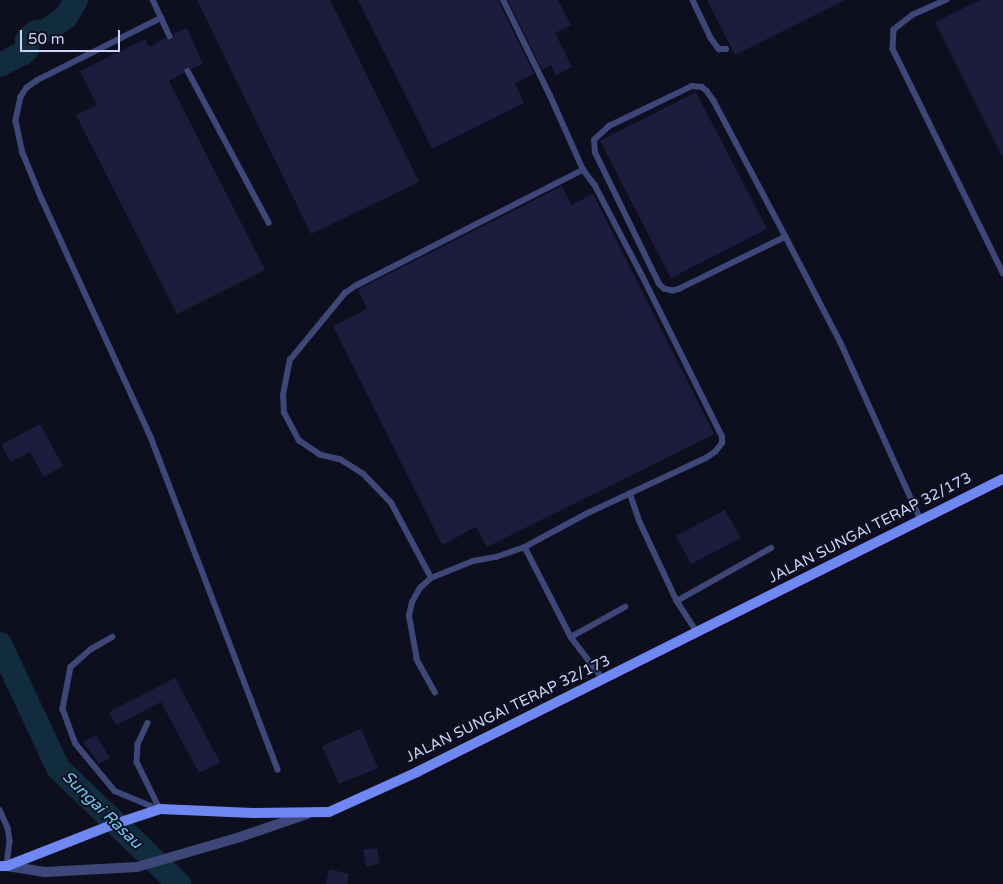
<!DOCTYPE html>
<html>
<head>
<meta charset="utf-8">
<style>
  body { margin:0 }
  #map { position:relative; width:1003px; height:884px; overflow:hidden; background:#0e0f1e; font-family:"Varela Round",sans-serif }
  div>[style] { position:absolute }
  .river>* { height:24px; margin:-12px; padding:0 12px; transform-origin:12px; border-radius:12px; background:#112c3e }
  .building>* { inset:0; background:#1c1c3d }
  .lane>* { height:5.5px; margin:-2.75px; padding:0 2.75px; transform-origin:2.75px; border-radius:2.75px; background:#3d4778 }
  .street>* { height:10px; margin:-5px; padding:0 5px; transform-origin:5px; border-radius:5px; background:#3d4778 }
  .secondary>* { height:10px; margin:-5px; padding:0 5px; transform-origin:5px; border-radius:5px; background:#6f87f2 }
  span { translate:-50% -50%; white-space:nowrap; text-align:center; line-height:1.15; -webkit-text-stroke:4px #0e0f1e; paint-order:stroke }
  .street-label { font-size:15px; color:#cfd3fb }
  .water-label { font-size:16px; color:#67cef1; font-style:italic }
  .scale { position:absolute; left:20px; top:30px; width:100px; height:22px; box-sizing:border-box; border:2px solid #cfd3fb; border-top:0; padding-left:6px; font-size:15px; line-height:18px; white-space:nowrap; color:#cfd3fb; -webkit-text-stroke:4px #0e0f1e; paint-order:stroke }
</style>
</head>
<body>
<div id="map">
  <div class="river">
    <div style="left:0;top:65px;width:26px;rotate:-28deg"></div>
    <div style="left:23px;top:53px;width:6px;rotate:-45deg"></div>
    <div style="left:27px;top:49px;width:9px;rotate:-90deg"></div>
    <div style="left:27px;top:40px;width:12px;rotate:-42deg"></div>
    <div style="left:36px;top:32px;width:12px;rotate:-9deg"></div>
    <div style="left:48px;top:30px;width:22px;rotate:-36deg"></div>
    <div style="left:66px;top:17px;width:20px;rotate:-60deg"></div>
    <div style="left:0;top:644px;width:137px;rotate:64.9deg"></div>
    <div style="left:58px;top:768px;width:168px;rotate:43.8deg"></div>
  </div>
  <div class="building">
    <div style="clip-path:polygon(197px 0,330px 0,419px 182px,311px 234px)"></div>
    <div style="clip-path:polygon(358px 0,498px 0,534px 74px,515px 83px,524px 103px,432px 149px)"></div>
    <div style="clip-path:polygon(508px 0,558px 0,571px 25px,555px 33px,572px 67px,556px 75px,551px 65px,542px 70px)"></div>
    <div style="clip-path:polygon(707px 0,845px 0,735px 55px)"></div>
    <div style="clip-path:polygon(980px 0,1003px 0,1003px 158px,935px 22px)"></div>
    <div style="clip-path:polygon(187px 28px,203px 64px,192px 69px,186px 67px,184px 73px,169px 81px,265px 270px,177px 314px,76px 115px,97px 105px,80px 71px,145px 39px,149px 47px,166px 38px,172px 40px,174px 34px)"></div>
    <div style="clip-path:polygon(696px 92px,767px 229px,671px 278px,600px 141px)"></div>
    <div style="clip-path:polygon(562px 186px,571px 205px,593px 194px,714px 434px,487px 547px,476px 527px,442px 545px,333px 326px,367px 309px,358px 290px,359px 289px)"></div>
    <div style="clip-path:polygon(40px 424px,63px 466px,44px 477px,30px 452px,11px 462px,1px 445px)"></div>
    <div style="clip-path:polygon(725px 510px,741px 538px,691px 564px,676px 536px)"></div>
    <div style="clip-path:polygon(175px 678px,220px 762px,199px 773px,161px 702px,116px 725px,109px 712px)"></div>
    <div style="clip-path:polygon(361px 729px,378px 768px,339px 784px,322px 746px)"></div>
    <div style="clip-path:polygon(96px 735px,110px 758px,99px 764px,83px 742px)"></div>
    <div style="clip-path:polygon(377px 848px,380px 864px,366px 867px,363px 850px)"></div>
    <div style="clip-path:polygon(329px 869px,349px 874px,347px 884px,326px 884px)"></div>
  </div>
  <div class="lane">
    <div style="left:153px;top:0;width:40px;rotate:65deg"></div>
    <div style="left:693px;top:0;width:42px;rotate:64.7deg"></div>
    <div style="left:711px;top:38px;width:14px;rotate:54deg"></div>
    <div style="left:719px;top:49px;width:7px"></div>
    <div style="left:947px;top:0;width:37px;rotate:156deg"></div>
    <div style="left:913px;top:15px;width:24px;rotate:142deg"></div>
    <div style="left:894px;top:30px;width:19px;rotate:93deg"></div>
    <div style="left:893px;top:49px;width:250px;rotate:63.8deg"></div>
    <div style="left:162px;top:18px;width:140px;rotate:153.3deg"></div>
    <div style="left:37px;top:81px;width:12px;rotate:145deg"></div>
    <div style="left:27px;top:88px;width:11px;rotate:124deg"></div>
    <div style="left:21px;top:97px;width:25px;rotate:102deg"></div>
    <div style="left:16px;top:121px;width:33px;rotate:78deg"></div>
    <div style="left:23px;top:153px;width:50px;rotate:67.6deg"></div>
    <div style="left:42px;top:199px;width:262px;rotate:65.4deg"></div>
    <div style="left:151px;top:437px;width:356px;rotate:69.1deg"></div>
    <div style="left:188px;top:71px;width:172px;rotate:61.9deg"></div>
    <div style="left:786px;top:237px;width:118px;rotate:153.9deg"></div>
    <div style="left:680px;top:289px;width:7px;rotate:164deg"></div>
    <div style="left:673px;top:291px;width:9px;rotate:-167deg"></div>
    <div style="left:664px;top:289px;width:7px;rotate:-135deg"></div>
    <div style="left:659px;top:284px;width:146px;rotate:-116deg"></div>
    <div style="left:595px;top:153px;width:13px;rotate:-94deg"></div>
    <div style="left:594px;top:140px;width:21px;rotate:-43deg"></div>
    <div style="left:609px;top:126px;width:92px;rotate:-25.7deg"></div>
    <div style="left:692px;top:86px;width:10px;rotate:6deg"></div>
    <div style="left:702px;top:87px;width:6px;rotate:39deg"></div>
    <div style="left:707px;top:91px;width:12px;rotate:55deg"></div>
    <div style="left:714px;top:101px;width:154px;rotate:62.1deg"></div>
    <div style="left:786px;top:237px;width:119px;rotate:62.6deg"></div>
    <div style="left:841px;top:343px;width:194px;rotate:65.7deg"></div>
    <div style="left:630px;top:493px;width:31px;rotate:71deg"></div>
    <div style="left:640px;top:522px;width:87px;rotate:64.9deg"></div>
    <div style="left:677px;top:601px;width:108px;rotate:-29.4deg"></div>
    <div style="left:525px;top:547px;width:101px;rotate:62.9deg"></div>
    <div style="left:571px;top:637px;width:53px;rotate:52.7deg"></div>
    <div style="left:431px;top:578px;width:85px;rotate:-118.1deg"></div>
    <div style="left:391px;top:503px;width:40px;rotate:-134deg"></div>
    <div style="left:363px;top:474px;width:26px;rotate:-148deg"></div>
    <div style="left:341px;top:460px;width:22px;rotate:-167deg"></div>
    <div style="left:320px;top:455px;width:25px;rotate:-146deg"></div>
    <div style="left:299px;top:441px;width:32px;rotate:-118deg"></div>
    <div style="left:284px;top:413px;width:18px;rotate:-93deg"></div>
    <div style="left:283px;top:395px;width:36px;rotate:-79deg"></div>
    <div style="left:290px;top:360px;width:87px;rotate:-50.6deg"></div>
    <div style="left:345px;top:293px;width:14px;rotate:-34deg"></div>
    <div style="left:357px;top:285px;width:254px;rotate:-27deg"></div>
    <div style="left:583px;top:170px;width:81px;rotate:-114deg"></div>
    <div style="left:550px;top:96px;width:107px;rotate:-116.1deg"></div>
    <div style="left:677px;top:601px;width:37px;rotate:57deg"></div>
    <div style="left:113px;top:637px;width:24px;rotate:150deg"></div>
    <div style="left:92px;top:649px;width:28px;rotate:139deg"></div>
    <div style="left:71px;top:667px;width:43px;rotate:100.8deg"></div>
    <div style="left:63px;top:709px;width:37px;rotate:70deg"></div>
    <div style="left:76px;top:744px;width:61px;rotate:50.3deg"></div>
    <div style="left:115px;top:791px;width:47px;rotate:22.7deg"></div>
    <div style="left:571px;top:637px;width:62px;rotate:-29.1deg"></div>
    <div style="left:435px;top:693px;width:38px;rotate:-119deg"></div>
    <div style="left:417px;top:660px;width:45px;rotate:-100.3deg"></div>
    <div style="left:409px;top:616px;width:14px;rotate:-78deg"></div>
    <div style="left:412px;top:602px;width:16px;rotate:-60deg"></div>
    <div style="left:420px;top:588px;width:15px;rotate:-42deg"></div>
    <div style="left:431px;top:578px;width:45px;rotate:-22deg"></div>
    <div style="left:473px;top:561px;width:23px;rotate:-10deg"></div>
    <div style="left:496px;top:557px;width:31px;rotate:-19deg"></div>
    <div style="left:525px;top:547px;width:72px;rotate:-28.4deg"></div>
    <div style="left:588px;top:513px;width:130px;rotate:-25deg"></div>
    <div style="left:706px;top:458px;width:11px;rotate:-34deg"></div>
    <div style="left:715px;top:452px;width:11px;rotate:-52deg"></div>
    <div style="left:722px;top:443px;width:6px;rotate:-90deg"></div>
    <div style="left:722px;top:437px;width:180px;rotate:-116.4deg"></div>
    <div style="left:642px;top:276px;width:102px;rotate:-117.6deg"></div>
    <div style="left:595px;top:186px;width:20px;rotate:-127deg"></div>
    <div style="left:148px;top:723px;width:23px;rotate:115deg"></div>
    <div style="left:138px;top:744px;width:18px;rotate:93deg"></div>
    <div style="left:137px;top:762px;width:52px;rotate:63.9deg"></div>
    <div style="left:0;top:810px;width:20px;rotate:66deg"></div>
    <div style="left:8px;top:828px;width:13px;rotate:81deg"></div>
    <div style="left:10px;top:841px;width:25px;rotate:97deg"></div>
  </div>
  <div class="street">
    <div style="left:7px;top:866px;width:38px;rotate:9deg"></div>
    <div style="left:45px;top:872px;width:92px;rotate:-3.1deg"></div>
    <div style="left:137px;top:867px;width:104px;rotate:-16.2deg"></div>
    <div style="left:237px;top:838px;width:74px;rotate:-18.9deg"></div>
  </div>
  <div class="secondary">
    <div style="left:0;top:866px;width:7px"></div>
    <div style="left:7px;top:866px;width:110px;rotate:-21.4deg"></div>
    <div style="left:109px;top:826px;width:54px;rotate:-18.4deg"></div>
    <div style="left:160px;top:809px;width:93px;rotate:2.5deg"></div>
    <div style="left:253px;top:813px;width:76px;rotate:-0.8deg"></div>
    <div style="left:329px;top:812px;width:97px;rotate:-24.4deg"></div>
    <div style="left:417px;top:772px;width:655px;rotate:-26.57deg"></div>
  </div>
  <div class="street-label">
    <span style="left:870px;top:528px;rotate:-27deg">JALAN SUNGAI TERAP 32/173</span>
    <span style="left:508px;top:709px;rotate:-26deg">JALAN SUNGAI TERAP 32/173</span>
  </div>
  <div class="water-label">
    <span style="left:102px;top:810px;rotate:44deg">Sungai Rasau</span>
  </div>
  <div class="scale">50 m</div>
</div>
</body>
</html>
